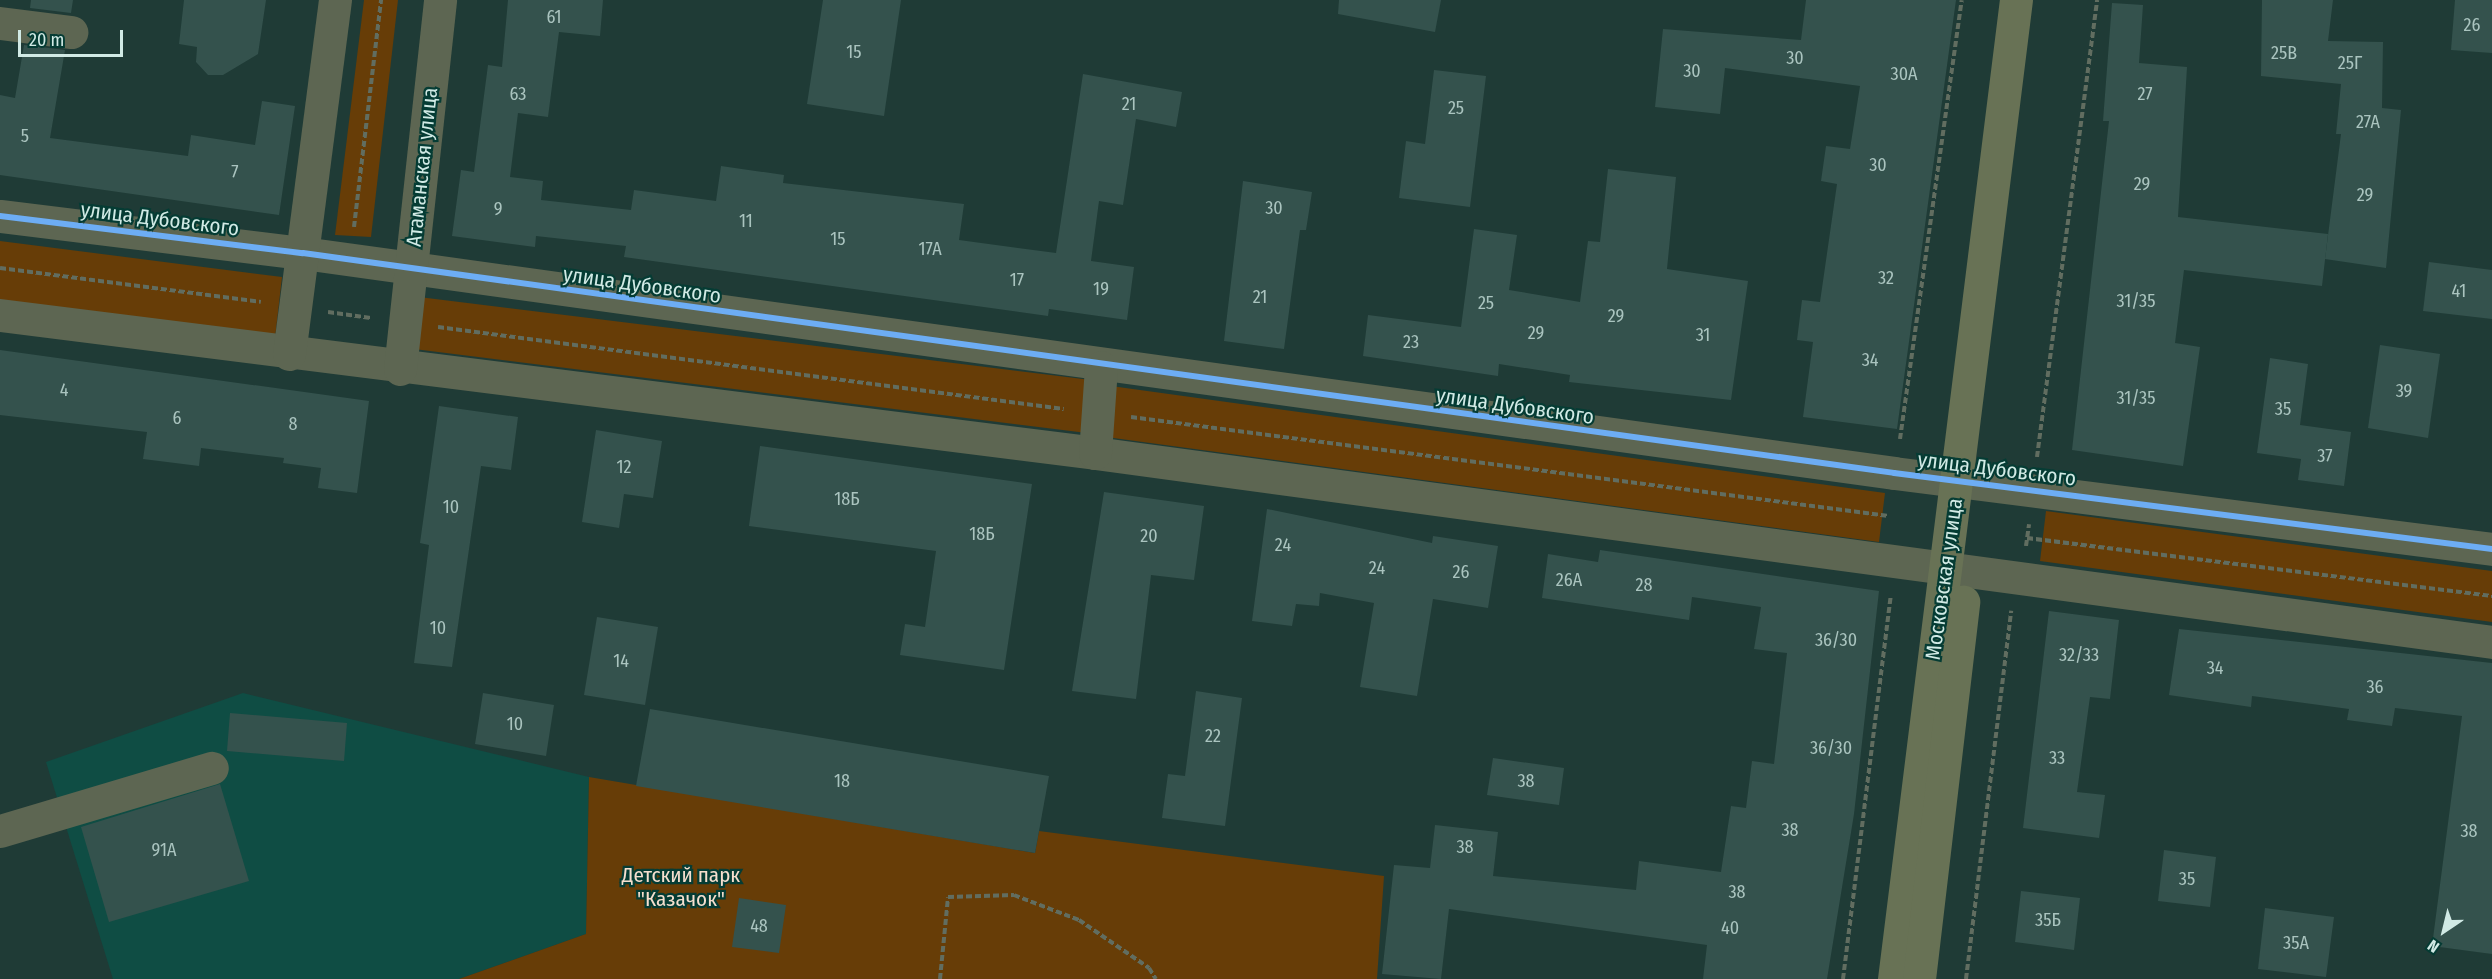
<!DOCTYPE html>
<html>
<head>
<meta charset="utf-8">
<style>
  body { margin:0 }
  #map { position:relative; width:2492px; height:979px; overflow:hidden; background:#1f3b36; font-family:"Fira Sans Condensed",sans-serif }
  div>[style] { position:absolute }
  .built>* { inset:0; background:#0f4d44 }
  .green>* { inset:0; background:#673d07 }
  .building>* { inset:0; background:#34524d }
  .path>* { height:4px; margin-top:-2px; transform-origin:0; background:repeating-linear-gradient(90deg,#616d60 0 6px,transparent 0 9px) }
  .minor>* { height:33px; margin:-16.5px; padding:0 16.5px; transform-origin:16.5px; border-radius:16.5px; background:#5d6652 }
  .major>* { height:33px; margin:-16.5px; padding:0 16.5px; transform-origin:16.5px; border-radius:16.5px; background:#687255 }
  .cycleway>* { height:6px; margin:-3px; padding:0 3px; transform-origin:3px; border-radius:3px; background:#6dadf4 }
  span { translate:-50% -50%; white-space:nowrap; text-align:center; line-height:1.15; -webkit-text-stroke:4.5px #053c34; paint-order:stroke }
  .number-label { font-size:18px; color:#aac4bf }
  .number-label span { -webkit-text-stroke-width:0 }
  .street-label { font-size:21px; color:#d1eae5 }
  .park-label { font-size:21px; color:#f6dfce }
  .north { position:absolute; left:2414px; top:901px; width:60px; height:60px; -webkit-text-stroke:4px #053c34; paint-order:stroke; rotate:215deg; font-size:16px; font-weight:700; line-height:24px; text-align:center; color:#d1eae5 }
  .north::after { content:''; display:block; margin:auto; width:21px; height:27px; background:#d1eae5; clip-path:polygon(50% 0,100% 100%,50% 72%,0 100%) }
  .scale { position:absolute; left:18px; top:30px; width:105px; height:27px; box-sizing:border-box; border:3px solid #d1eae5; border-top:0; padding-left:8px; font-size:18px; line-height:21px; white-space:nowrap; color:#d1eae5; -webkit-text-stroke:4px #053c34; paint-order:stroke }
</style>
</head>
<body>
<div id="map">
  <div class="built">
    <div style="clip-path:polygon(243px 693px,589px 777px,586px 934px,459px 979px,113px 979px,46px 762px)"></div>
  </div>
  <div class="green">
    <div style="clip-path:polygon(364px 0,398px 0,371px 237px,335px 235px)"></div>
    <div style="clip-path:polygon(0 241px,282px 277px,275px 338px,0 300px)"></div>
    <div style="clip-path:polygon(419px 297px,1091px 380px,1087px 433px,414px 349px)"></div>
    <div style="clip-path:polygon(1111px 386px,1885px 493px,1879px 542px,1106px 437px)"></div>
    <div style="clip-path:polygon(2046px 511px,2492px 571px,2492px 622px,2040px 561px)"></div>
    <div style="clip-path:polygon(589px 777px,1035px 853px,1039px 831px,1384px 876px,1377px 979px,459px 979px,586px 934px)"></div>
  </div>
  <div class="building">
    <div style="clip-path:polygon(31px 0,73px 0,71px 13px,30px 8px)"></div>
    <div style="clip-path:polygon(184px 0,266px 0,258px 54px,223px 75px,208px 75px,196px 62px,197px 47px,179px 44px)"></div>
    <div style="clip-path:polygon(508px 0,603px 0,600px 36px,559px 32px,548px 117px,518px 113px,510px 177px,543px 181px,541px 200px,631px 210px,634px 190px,716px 201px,721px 166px,784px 175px,783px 183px,964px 204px,959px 240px,1056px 253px,1083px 74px,1182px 92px,1176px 127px,1136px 119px,1123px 205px,1099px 201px,1091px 261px,1134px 267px,1127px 320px,1049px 309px,1048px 316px,624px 257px,626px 246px,536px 236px,535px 247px,452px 236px,461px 170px,474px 172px,488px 65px,502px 67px)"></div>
    <div style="clip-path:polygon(823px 0,901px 0,884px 116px,807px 104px)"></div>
    <div style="clip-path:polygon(1339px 0,1441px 0,1435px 32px,1338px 14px)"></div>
    <div style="clip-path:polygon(1806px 0,1956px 0,1897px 429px,1803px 417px,1813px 342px,1797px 340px,1802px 300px,1820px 302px,1837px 184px,1821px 181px,1826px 146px,1850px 149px,1860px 86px,1725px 68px,1720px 114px,1655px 107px,1663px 29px,1801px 40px)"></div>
    <div style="clip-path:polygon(2262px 0,2333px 0,2328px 41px,2383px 42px,2382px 108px,2401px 110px,2386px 268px,2325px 259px,2341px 134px,2336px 134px,2341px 84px,2261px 76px)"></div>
    <div style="clip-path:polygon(2455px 0,2492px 0,2492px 53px,2451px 50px)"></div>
    <div style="clip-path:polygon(2112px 3px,2143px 5px,2139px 63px,2187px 67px,2178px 217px,2328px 234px,2322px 286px,2184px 270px,2175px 343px,2200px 347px,2183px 466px,2072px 450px,2109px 121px,2103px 121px)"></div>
    <div style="clip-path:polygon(24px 45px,65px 50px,50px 138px,188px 156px,191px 135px,255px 145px,262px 101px,295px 106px,279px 215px,0 175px,0 95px,15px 98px)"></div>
    <div style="clip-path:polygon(1434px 70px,1486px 76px,1470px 207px,1399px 198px,1406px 141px,1425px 144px)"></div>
    <div style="clip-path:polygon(1608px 169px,1676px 177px,1667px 269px,1748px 281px,1731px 400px,1569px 382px,1570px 375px,1499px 364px,1498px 376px,1363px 356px,1368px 315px,1461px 327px,1474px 229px,1517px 235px,1509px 290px,1580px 302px,1588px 241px,1600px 242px)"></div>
    <div style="clip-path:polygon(1243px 181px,1312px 192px,1306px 230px,1300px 230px,1284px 349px,1224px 341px)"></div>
    <div style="clip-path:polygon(2429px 262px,2492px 270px,2492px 319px,2423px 311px)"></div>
    <div style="clip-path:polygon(2380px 345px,2440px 354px,2428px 438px,2368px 428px)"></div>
    <div style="clip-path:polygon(0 350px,369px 401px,357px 493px,318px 488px,321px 468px,283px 463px,284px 458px,201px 448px,199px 466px,143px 459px,147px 432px,0 415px)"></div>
    <div style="clip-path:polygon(2270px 358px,2308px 364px,2300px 425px,2351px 432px,2344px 486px,2298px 480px,2301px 459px,2257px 453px)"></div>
    <div style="clip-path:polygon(439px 406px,518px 417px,511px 470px,481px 466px,452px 667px,414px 663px,429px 545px,420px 543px)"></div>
    <div style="clip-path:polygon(596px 430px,662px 441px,653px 498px,624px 494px,619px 528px,582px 522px)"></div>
    <div style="clip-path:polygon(760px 446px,1032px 484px,1004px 670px,900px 655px,905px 624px,925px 627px,936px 551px,749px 526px)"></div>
    <div style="clip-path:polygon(1104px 492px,1204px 506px,1194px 580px,1151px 575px,1136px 699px,1072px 691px)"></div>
    <div style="clip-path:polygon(1267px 509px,1432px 543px,1433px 536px,1498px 546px,1488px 608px,1433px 599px,1417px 696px,1360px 687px,1374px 603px,1320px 593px,1319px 606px,1296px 604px,1292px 626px,1252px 621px)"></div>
    <div style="clip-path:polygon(1600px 550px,1879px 591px,1854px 814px,1827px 979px,1703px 979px,1707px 945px,1449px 909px,1441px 979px,1382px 974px,1394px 865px,1430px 868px,1435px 825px,1498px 832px,1493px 876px,1636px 890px,1639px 861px,1721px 872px,1731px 806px,1746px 808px,1752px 761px,1774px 764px,1787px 653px,1754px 649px,1761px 607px,1692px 597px,1689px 620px,1542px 598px,1548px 554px,1598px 562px)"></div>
    <div style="clip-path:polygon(2049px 611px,2119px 620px,2110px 699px,2090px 697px,2077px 792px,2105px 795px,2099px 838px,2023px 828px)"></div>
    <div style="clip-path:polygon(597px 617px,658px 627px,645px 705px,584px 695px)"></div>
    <div style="clip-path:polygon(2179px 629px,2492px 663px,2492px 954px,2432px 946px,2462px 716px,2395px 708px,2392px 726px,2347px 720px,2349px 709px,2252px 696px,2251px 707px,2169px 695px)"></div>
    <div style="clip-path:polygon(1196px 691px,1242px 698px,1225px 826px,1162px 818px,1168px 774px,1185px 776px)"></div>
    <div style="clip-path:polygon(483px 693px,554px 705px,546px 756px,475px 744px)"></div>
    <div style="clip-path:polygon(650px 709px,1049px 776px,1035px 853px,636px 786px)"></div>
    <div style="clip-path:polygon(230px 713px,347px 723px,344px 761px,227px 751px)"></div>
    <div style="clip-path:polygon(1493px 758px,1564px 768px,1559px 805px,1487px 795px)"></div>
    <div style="clip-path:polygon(220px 784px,249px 881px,109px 922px,81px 827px)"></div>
    <div style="clip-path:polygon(2164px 850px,2216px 857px,2210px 907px,2158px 901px)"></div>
    <div style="clip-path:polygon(2021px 891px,2080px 898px,2074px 950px,2015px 942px)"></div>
    <div style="clip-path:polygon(739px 898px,786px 905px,779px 953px,732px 947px)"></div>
    <div style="clip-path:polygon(2265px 908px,2334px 917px,2326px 977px,2258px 969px)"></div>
  </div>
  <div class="path">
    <div style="left:354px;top:227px;width:229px;rotate:-83.2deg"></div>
    <div style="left:0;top:268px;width:263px;rotate:7.4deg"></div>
    <div style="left:328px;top:312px;width:43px;rotate:7.9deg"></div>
    <div style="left:438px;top:327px;width:631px;rotate:7.46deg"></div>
    <div style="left:1131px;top:417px;width:764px;rotate:7.44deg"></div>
    <div style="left:1900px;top:439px;width:443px;rotate:-82deg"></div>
    <div style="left:2037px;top:457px;width:461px;rotate:-82.5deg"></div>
    <div style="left:2027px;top:538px;width:469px;rotate:7.1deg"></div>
    <div style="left:2026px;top:546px;width:22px;rotate:-82deg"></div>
    <div style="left:940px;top:979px;width:82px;rotate:-84.4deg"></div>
    <div style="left:948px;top:897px;width:66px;rotate:-1.7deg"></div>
    <div style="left:1014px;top:895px;width:70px;rotate:21deg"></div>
    <div style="left:1079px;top:920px;width:85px;rotate:34.4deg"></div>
    <div style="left:1149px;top:968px;width:13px;rotate:58deg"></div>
    <div style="left:1843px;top:979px;width:386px;rotate:-82.9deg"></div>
    <div style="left:1966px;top:979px;width:371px;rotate:-83deg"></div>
  </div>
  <div class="minor">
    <div style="left:0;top:23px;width:72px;rotate:7.2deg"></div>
    <div style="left:0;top:216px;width:305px;rotate:7deg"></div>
    <div style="left:303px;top:253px;width:1606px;rotate:7.87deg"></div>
    <div style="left:1894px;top:473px;width:603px;rotate:7.24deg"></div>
    <div style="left:0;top:315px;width:1104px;rotate:7.18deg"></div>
    <div style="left:1095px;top:453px;width:1410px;rotate:7.7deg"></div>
    <div style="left:289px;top:354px;width:357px;rotate:-82.6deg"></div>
    <div style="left:400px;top:369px;width:371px;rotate:-83.8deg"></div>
    <div style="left:1095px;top:453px;width:86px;rotate:-86deg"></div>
    <div style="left:0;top:831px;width:221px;rotate:-16.6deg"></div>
  </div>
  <div class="major">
    <div style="left:1894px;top:979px;width:987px;rotate:-82.9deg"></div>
    <div style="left:1919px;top:979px;width:380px;rotate:-83.3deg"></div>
  </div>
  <div class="cycleway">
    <div style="left:0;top:216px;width:305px;rotate:7deg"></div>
    <div style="left:303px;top:253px;width:1606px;rotate:7.87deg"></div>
    <div style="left:1894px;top:473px;width:603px;rotate:7.24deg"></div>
  </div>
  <div class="number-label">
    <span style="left:554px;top:17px">61</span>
    <span style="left:2472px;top:25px">26</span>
    <span style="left:854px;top:52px">15</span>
    <span style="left:2284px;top:53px">25В</span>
    <span style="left:1795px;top:58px">30</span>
    <span style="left:2350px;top:63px">25Г</span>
    <span style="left:1692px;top:71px">30</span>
    <span style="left:1904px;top:74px">30А</span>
    <span style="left:518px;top:94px">63</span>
    <span style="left:2145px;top:94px">27</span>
    <span style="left:1129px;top:104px">21</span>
    <span style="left:1456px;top:108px">25</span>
    <span style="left:2368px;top:122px">27А</span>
    <span style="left:25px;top:136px">5</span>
    <span style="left:1878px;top:165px">30</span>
    <span style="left:235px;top:172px">7</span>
    <span style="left:2142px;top:184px">29</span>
    <span style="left:2365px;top:195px">29</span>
    <span style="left:1274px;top:208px">30</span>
    <span style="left:498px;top:209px">9</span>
    <span style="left:746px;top:221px">11</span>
    <span style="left:838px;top:239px">15</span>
    <span style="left:930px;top:249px">17А</span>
    <span style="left:1886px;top:278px">32</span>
    <span style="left:1017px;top:280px">17</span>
    <span style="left:1101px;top:289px">19</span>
    <span style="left:2459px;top:291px">41</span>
    <span style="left:1260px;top:297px">21</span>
    <span style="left:2136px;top:301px">31/35</span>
    <span style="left:1486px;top:303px">25</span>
    <span style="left:1616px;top:316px">29</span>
    <span style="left:1536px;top:333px">29</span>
    <span style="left:1703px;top:335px">31</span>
    <span style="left:1411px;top:342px">23</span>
    <span style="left:1870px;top:360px">34</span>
    <span style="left:64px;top:390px">4</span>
    <span style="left:2404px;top:391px">39</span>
    <span style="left:2136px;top:398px">31/35</span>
    <span style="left:2283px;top:409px">35</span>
    <span style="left:177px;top:418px">6</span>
    <span style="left:293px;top:424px">8</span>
    <span style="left:2325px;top:456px">37</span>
    <span style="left:624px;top:467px">12</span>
    <span style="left:847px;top:499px">18Б</span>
    <span style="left:451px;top:507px">10</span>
    <span style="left:982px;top:534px">18Б</span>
    <span style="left:1149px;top:536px">20</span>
    <span style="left:1283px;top:545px">24</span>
    <span style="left:1377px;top:568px">24</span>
    <span style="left:1461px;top:572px">26</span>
    <span style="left:1569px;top:580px">26А</span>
    <span style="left:1644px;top:585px">28</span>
    <span style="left:438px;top:628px">10</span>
    <span style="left:1836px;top:640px">36/30</span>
    <span style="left:2079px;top:655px">32/33</span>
    <span style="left:621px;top:661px">14</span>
    <span style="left:2215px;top:668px">34</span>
    <span style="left:2375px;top:687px">36</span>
    <span style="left:515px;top:724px">10</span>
    <span style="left:1213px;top:736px">22</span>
    <span style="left:1831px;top:748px">36/30</span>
    <span style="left:2057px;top:758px">33</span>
    <span style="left:842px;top:781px">18</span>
    <span style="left:1526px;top:781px">38</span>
    <span style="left:1790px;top:830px">38</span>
    <span style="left:2469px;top:831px">38</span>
    <span style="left:1465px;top:847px">38</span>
    <span style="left:164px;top:850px">91А</span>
    <span style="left:2187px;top:879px">35</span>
    <span style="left:1737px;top:892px">38</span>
    <span style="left:2048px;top:920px">35Б</span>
    <span style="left:759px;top:926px">48</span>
    <span style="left:1730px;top:928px">40</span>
    <span style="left:2296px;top:943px">35А</span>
  </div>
  <div class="street-label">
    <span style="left:422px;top:167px;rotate:-84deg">Атаманская улица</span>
    <span style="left:160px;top:219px;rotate:7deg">улица Дубовского</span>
    <span style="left:642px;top:285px;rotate:8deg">улица Дубовского</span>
    <span style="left:1515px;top:406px;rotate:8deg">улица Дубовского</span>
    <span style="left:1997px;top:469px;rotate:7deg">улица Дубовского</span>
    <span style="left:1944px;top:579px;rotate:-82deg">Московская улица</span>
  </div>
  <div class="park-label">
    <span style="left:681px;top:887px">Детский парк<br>"Казачок"</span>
  </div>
  <div class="north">N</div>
  <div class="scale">20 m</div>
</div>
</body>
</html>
